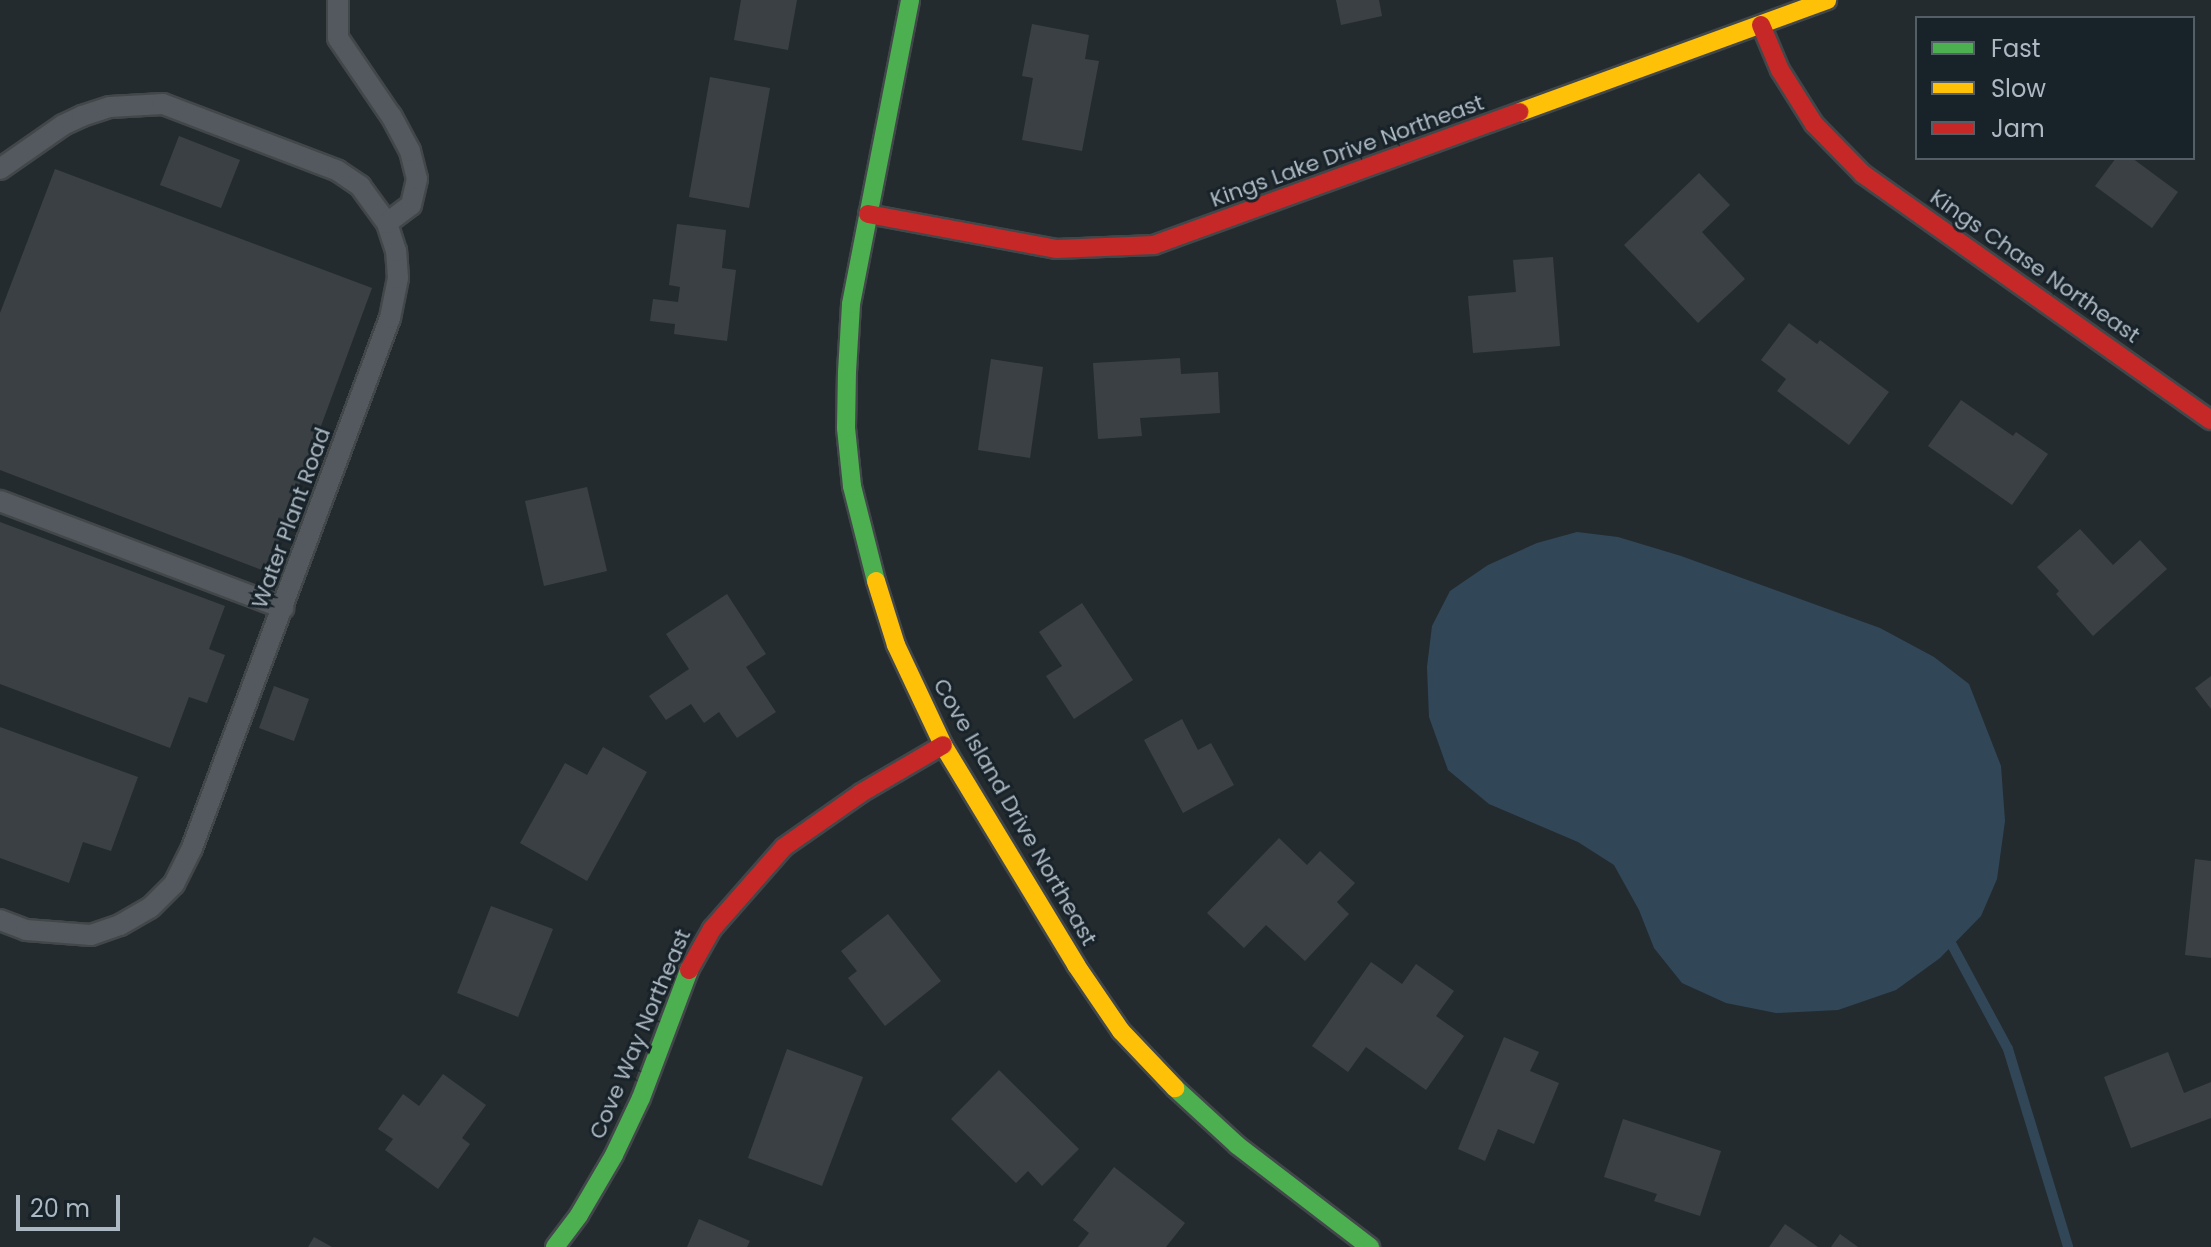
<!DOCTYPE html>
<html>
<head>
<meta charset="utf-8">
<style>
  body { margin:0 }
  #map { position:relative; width:2211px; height:1247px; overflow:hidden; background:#242b2f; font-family:Poppins,sans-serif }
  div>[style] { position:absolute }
  .water>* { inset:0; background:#314758 }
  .stream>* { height:10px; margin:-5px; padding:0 5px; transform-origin:5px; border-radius:5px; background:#314758 }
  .building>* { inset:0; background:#3b4044 }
  .roads { filter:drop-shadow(2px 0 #42474a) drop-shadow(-2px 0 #42474a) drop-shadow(0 2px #42474a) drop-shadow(0 -2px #42474a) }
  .lane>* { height:20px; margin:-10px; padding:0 10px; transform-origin:10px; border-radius:10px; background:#53595e }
  .fast>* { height:18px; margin:-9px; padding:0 9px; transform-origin:9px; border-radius:9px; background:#4caf50 }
  .slow>* { height:18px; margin:-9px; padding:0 9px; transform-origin:9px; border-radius:9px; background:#ffc107 }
  .jam>* { height:18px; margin:-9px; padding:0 9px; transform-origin:9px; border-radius:9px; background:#c62828 }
  span { translate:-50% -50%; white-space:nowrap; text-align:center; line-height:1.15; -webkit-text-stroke:6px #182229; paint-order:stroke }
  .street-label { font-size:22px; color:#acb8c2 }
  .legend { position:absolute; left:1915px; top:16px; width:280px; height:144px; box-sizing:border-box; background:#182229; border:2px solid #535e66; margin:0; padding:10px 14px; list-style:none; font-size:24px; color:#acb8c2 }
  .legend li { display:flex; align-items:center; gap:16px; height:40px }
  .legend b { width:40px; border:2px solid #535e66 }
  .scale { position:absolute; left:16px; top:1195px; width:104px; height:36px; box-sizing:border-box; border:4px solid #acb8c2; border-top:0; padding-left:10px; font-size:24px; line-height:28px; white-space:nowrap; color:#acb8c2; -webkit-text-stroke:6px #182229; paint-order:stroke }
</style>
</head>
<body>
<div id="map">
  <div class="water">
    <div style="clip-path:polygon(1577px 532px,1618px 537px,1681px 556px,1880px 628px,1934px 657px,1969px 684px,2001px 766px,2005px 821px,1997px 879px,1981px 916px,1940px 958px,1896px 990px,1838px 1010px,1776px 1013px,1726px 1003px,1682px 983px,1654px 948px,1639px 910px,1614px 865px,1578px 842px,1489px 804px,1448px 770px,1429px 717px,1427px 667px,1432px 626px,1450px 591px,1488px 565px,1537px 543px)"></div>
  </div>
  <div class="stream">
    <div style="left:1952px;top:945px;width:118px;rotate:61.7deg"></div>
    <div style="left:2008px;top:1049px;width:207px;rotate:73.1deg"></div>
  </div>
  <div class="building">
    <div style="clip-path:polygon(741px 0,797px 0,788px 50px,734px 40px)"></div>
    <div style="clip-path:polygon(1336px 0,1379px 0,1382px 16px,1341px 25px)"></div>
    <div style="clip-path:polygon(1032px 24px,1089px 35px,1085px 59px,1099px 61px,1082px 151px,1022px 140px,1033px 78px,1022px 76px)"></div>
    <div style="clip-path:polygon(710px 77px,770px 88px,749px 208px,689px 197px)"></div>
    <div style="clip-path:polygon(179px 136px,240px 160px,221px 208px,160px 185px)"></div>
    <div style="clip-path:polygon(2116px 158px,2132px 158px,2178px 192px,2152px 228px,2095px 186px)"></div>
    <div style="clip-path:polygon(55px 169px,372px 288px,267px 572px,0 470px,0 313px)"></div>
    <div style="clip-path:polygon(1699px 173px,1730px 205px,1702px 232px,1745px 279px,1698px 323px,1624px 245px)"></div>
    <div style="clip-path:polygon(677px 224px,726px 230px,722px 268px,736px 270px,727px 341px,674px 334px,675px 324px,650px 321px,653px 299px,678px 302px,680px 287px,669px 285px)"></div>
    <div style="clip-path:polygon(1553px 257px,1560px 346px,1473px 353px,1468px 296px,1516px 292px,1513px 260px)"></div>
    <div style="clip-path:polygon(1789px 323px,1817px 344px,1820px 340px,1889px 392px,1849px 445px,1777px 391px,1786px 379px,1761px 360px)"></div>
    <div style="clip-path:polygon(1180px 358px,1181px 374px,1218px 372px,1220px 413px,1140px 418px,1142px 436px,1098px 439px,1093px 363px)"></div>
    <div style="clip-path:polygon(991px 359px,1043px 367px,1030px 458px,978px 450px)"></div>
    <div style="clip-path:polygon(1961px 400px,2013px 436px,2016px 432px,2048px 454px,2012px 505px,1928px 446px)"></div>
    <div style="clip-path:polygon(587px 487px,607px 571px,544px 586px,525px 501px)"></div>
    <div style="clip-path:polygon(0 522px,225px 606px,209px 649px,225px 655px,207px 703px,189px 697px,170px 748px,0 684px)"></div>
    <div style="clip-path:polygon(2080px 529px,2113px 565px,2140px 540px,2167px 569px,2093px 636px,2056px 594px,2059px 591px,2037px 567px)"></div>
    <div style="clip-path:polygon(727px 594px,766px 654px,746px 667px,776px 712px,737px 738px,719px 712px,704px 723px,691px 704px,666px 720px,649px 696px,689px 669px,666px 634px)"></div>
    <div style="clip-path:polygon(1082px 603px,1133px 680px,1074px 719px,1046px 676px,1062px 666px,1039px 632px)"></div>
    <div style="clip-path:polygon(2211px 676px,2211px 709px,2195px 688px)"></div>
    <div style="clip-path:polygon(274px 686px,309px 699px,294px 741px,259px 728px)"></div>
    <div style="clip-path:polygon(1182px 719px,1198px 750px,1211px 743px,1234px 785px,1183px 813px,1144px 740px)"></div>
    <div style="clip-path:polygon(0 727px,138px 777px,111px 851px,83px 842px,69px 883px,0 858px)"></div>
    <div style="clip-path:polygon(603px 747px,647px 772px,587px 881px,520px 843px,565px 763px,587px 775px)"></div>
    <div style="clip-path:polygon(1279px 838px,1307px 865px,1320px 851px,1355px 883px,1337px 902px,1349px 914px,1305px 961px,1266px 925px,1244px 948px,1207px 913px)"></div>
    <div style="clip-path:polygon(2195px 859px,2211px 861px,2211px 958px,2185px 955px)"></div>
    <div style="clip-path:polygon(491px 906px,553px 929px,518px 1017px,457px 993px)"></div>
    <div style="clip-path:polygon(888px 914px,941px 981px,885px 1026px,848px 978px,857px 971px,841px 951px)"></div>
    <div style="clip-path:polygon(1371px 962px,1402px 984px,1416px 964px,1454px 991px,1436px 1016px,1464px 1036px,1426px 1090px,1366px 1047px,1348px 1072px,1312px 1046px)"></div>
    <div style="clip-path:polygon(1504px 1037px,1539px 1052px,1530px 1071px,1559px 1083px,1534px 1144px,1498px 1129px,1485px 1161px,1458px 1149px)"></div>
    <div style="clip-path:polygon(787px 1049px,863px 1077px,822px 1186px,748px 1158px)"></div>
    <div style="clip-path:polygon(2168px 1052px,2184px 1093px,2211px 1082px,2211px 1118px,2131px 1148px,2104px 1077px)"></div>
    <div style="clip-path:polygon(999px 1070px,1079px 1149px,1042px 1186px,1028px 1171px,1016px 1183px,951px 1119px)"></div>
    <div style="clip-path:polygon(443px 1074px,486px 1105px,462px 1138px,470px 1144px,438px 1189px,385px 1150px,393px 1139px,378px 1129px,403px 1094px,419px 1106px)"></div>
    <div style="clip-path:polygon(1623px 1119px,1721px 1151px,1700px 1216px,1654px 1201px,1657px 1194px,1604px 1177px)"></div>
    <div style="clip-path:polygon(1114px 1167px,1185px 1223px,1166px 1247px,1078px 1247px,1089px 1233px,1073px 1220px)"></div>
    <div style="clip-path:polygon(699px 1219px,750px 1241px,747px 1247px,687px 1247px)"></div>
    <div style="clip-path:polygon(1785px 1224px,1818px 1247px,1769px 1247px)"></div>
    <div style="clip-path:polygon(1840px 1234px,1858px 1247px,1831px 1247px)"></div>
    <div style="clip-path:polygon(314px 1237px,332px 1247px,308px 1247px)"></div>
  </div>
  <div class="roads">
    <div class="lane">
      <div style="left:0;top:169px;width:77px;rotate:-34.9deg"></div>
      <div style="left:63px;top:125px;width:21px;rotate:-25deg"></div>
      <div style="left:82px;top:116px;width:29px;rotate:-18deg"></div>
      <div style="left:110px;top:107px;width:53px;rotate:-3.2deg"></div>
      <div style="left:163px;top:104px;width:187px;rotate:20.9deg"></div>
      <div style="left:338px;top:171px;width:27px;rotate:34deg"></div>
      <div style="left:360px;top:186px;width:46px;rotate:53.9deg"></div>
      <div style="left:0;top:501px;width:303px;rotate:20.7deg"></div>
      <div style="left:0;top:920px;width:28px;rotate:21deg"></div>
      <div style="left:26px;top:930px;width:65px;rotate:4.4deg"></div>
      <div style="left:91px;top:935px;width:31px;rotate:-19deg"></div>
      <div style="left:120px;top:925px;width:34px;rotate:-30deg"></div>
      <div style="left:150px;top:908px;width:34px;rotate:-45deg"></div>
      <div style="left:174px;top:884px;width:40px;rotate:-63.4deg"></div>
      <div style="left:192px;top:848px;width:566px;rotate:-69.52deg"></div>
      <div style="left:390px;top:318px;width:41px;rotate:-78.7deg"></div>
      <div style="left:398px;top:278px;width:27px;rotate:-94deg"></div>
      <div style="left:396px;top:251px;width:29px;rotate:-108deg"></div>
      <div style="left:387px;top:223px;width:30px;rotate:-37deg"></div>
      <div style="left:411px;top:205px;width:27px;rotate:-77deg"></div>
      <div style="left:417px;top:179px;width:29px;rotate:-104deg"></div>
      <div style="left:410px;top:151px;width:40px;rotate:-118deg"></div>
      <div style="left:391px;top:116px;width:94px;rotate:-124.2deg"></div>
      <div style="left:338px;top:38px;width:38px;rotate:-90deg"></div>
    </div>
    <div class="fast">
      <div style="left:876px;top:581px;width:98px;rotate:-104.2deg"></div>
      <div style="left:852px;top:486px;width:58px;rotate:-95.9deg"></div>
      <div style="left:846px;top:428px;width:56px;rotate:-89deg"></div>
      <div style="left:847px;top:372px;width:68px;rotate:-86.6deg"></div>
      <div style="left:851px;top:304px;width:310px;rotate:-79deg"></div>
      <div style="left:1175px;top:1088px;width:84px;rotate:42.6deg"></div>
      <div style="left:1237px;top:1145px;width:168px;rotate:37.5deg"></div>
      <div style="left:555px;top:1247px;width:40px;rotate:-53deg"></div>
      <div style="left:579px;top:1215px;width:69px;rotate:-59.7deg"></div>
      <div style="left:614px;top:1155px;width:63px;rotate:-64.7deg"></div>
      <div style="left:641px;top:1098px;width:137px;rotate:-69.4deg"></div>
    </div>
    <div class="slow">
      <div style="left:1520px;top:112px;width:327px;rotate:-20deg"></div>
      <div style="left:876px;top:581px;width:67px;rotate:72.6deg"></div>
      <div style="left:896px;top:645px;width:110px;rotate:64.8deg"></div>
      <div style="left:943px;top:745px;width:257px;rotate:58.8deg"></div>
      <div style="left:1076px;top:965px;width:80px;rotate:55.7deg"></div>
      <div style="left:1121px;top:1031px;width:79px;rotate:46.5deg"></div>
    </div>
    <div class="jam">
      <div style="left:1761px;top:25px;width:49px;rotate:67.1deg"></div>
      <div style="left:1780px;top:70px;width:64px;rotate:57.8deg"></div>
      <div style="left:1814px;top:124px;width:70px;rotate:45.6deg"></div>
      <div style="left:1863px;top:174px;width:426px;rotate:35.3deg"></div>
      <div style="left:868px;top:214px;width:191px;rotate:10.5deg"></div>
      <div style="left:1056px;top:249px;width:98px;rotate:-2.3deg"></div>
      <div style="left:1154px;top:245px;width:389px;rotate:-20deg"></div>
      <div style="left:689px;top:970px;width:47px;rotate:-60.7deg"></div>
      <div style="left:712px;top:929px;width:109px;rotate:-48.7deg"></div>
      <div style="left:784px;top:847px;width:94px;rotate:-35deg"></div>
      <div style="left:861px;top:793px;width:95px;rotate:-30.3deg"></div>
    </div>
  </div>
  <div class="street-label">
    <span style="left:1347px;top:151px;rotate:-20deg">Kings Lake Drive Northeast</span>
    <span style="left:2035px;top:266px;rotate:35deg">Kings Chase Northeast</span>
    <span style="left:291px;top:518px;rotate:-70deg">Water Plant Road</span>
    <span style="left:1015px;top:812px;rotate:60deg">Cove Island Drive Northeast</span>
    <span style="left:640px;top:1034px;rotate:-67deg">Cove Way Northeast</span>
  </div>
  <ul class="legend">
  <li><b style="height:10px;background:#4caf50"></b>Fast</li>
  <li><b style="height:10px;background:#ffc107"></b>Slow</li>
  <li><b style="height:10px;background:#c62828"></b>Jam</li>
  </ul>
  <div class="scale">20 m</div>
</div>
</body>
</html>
